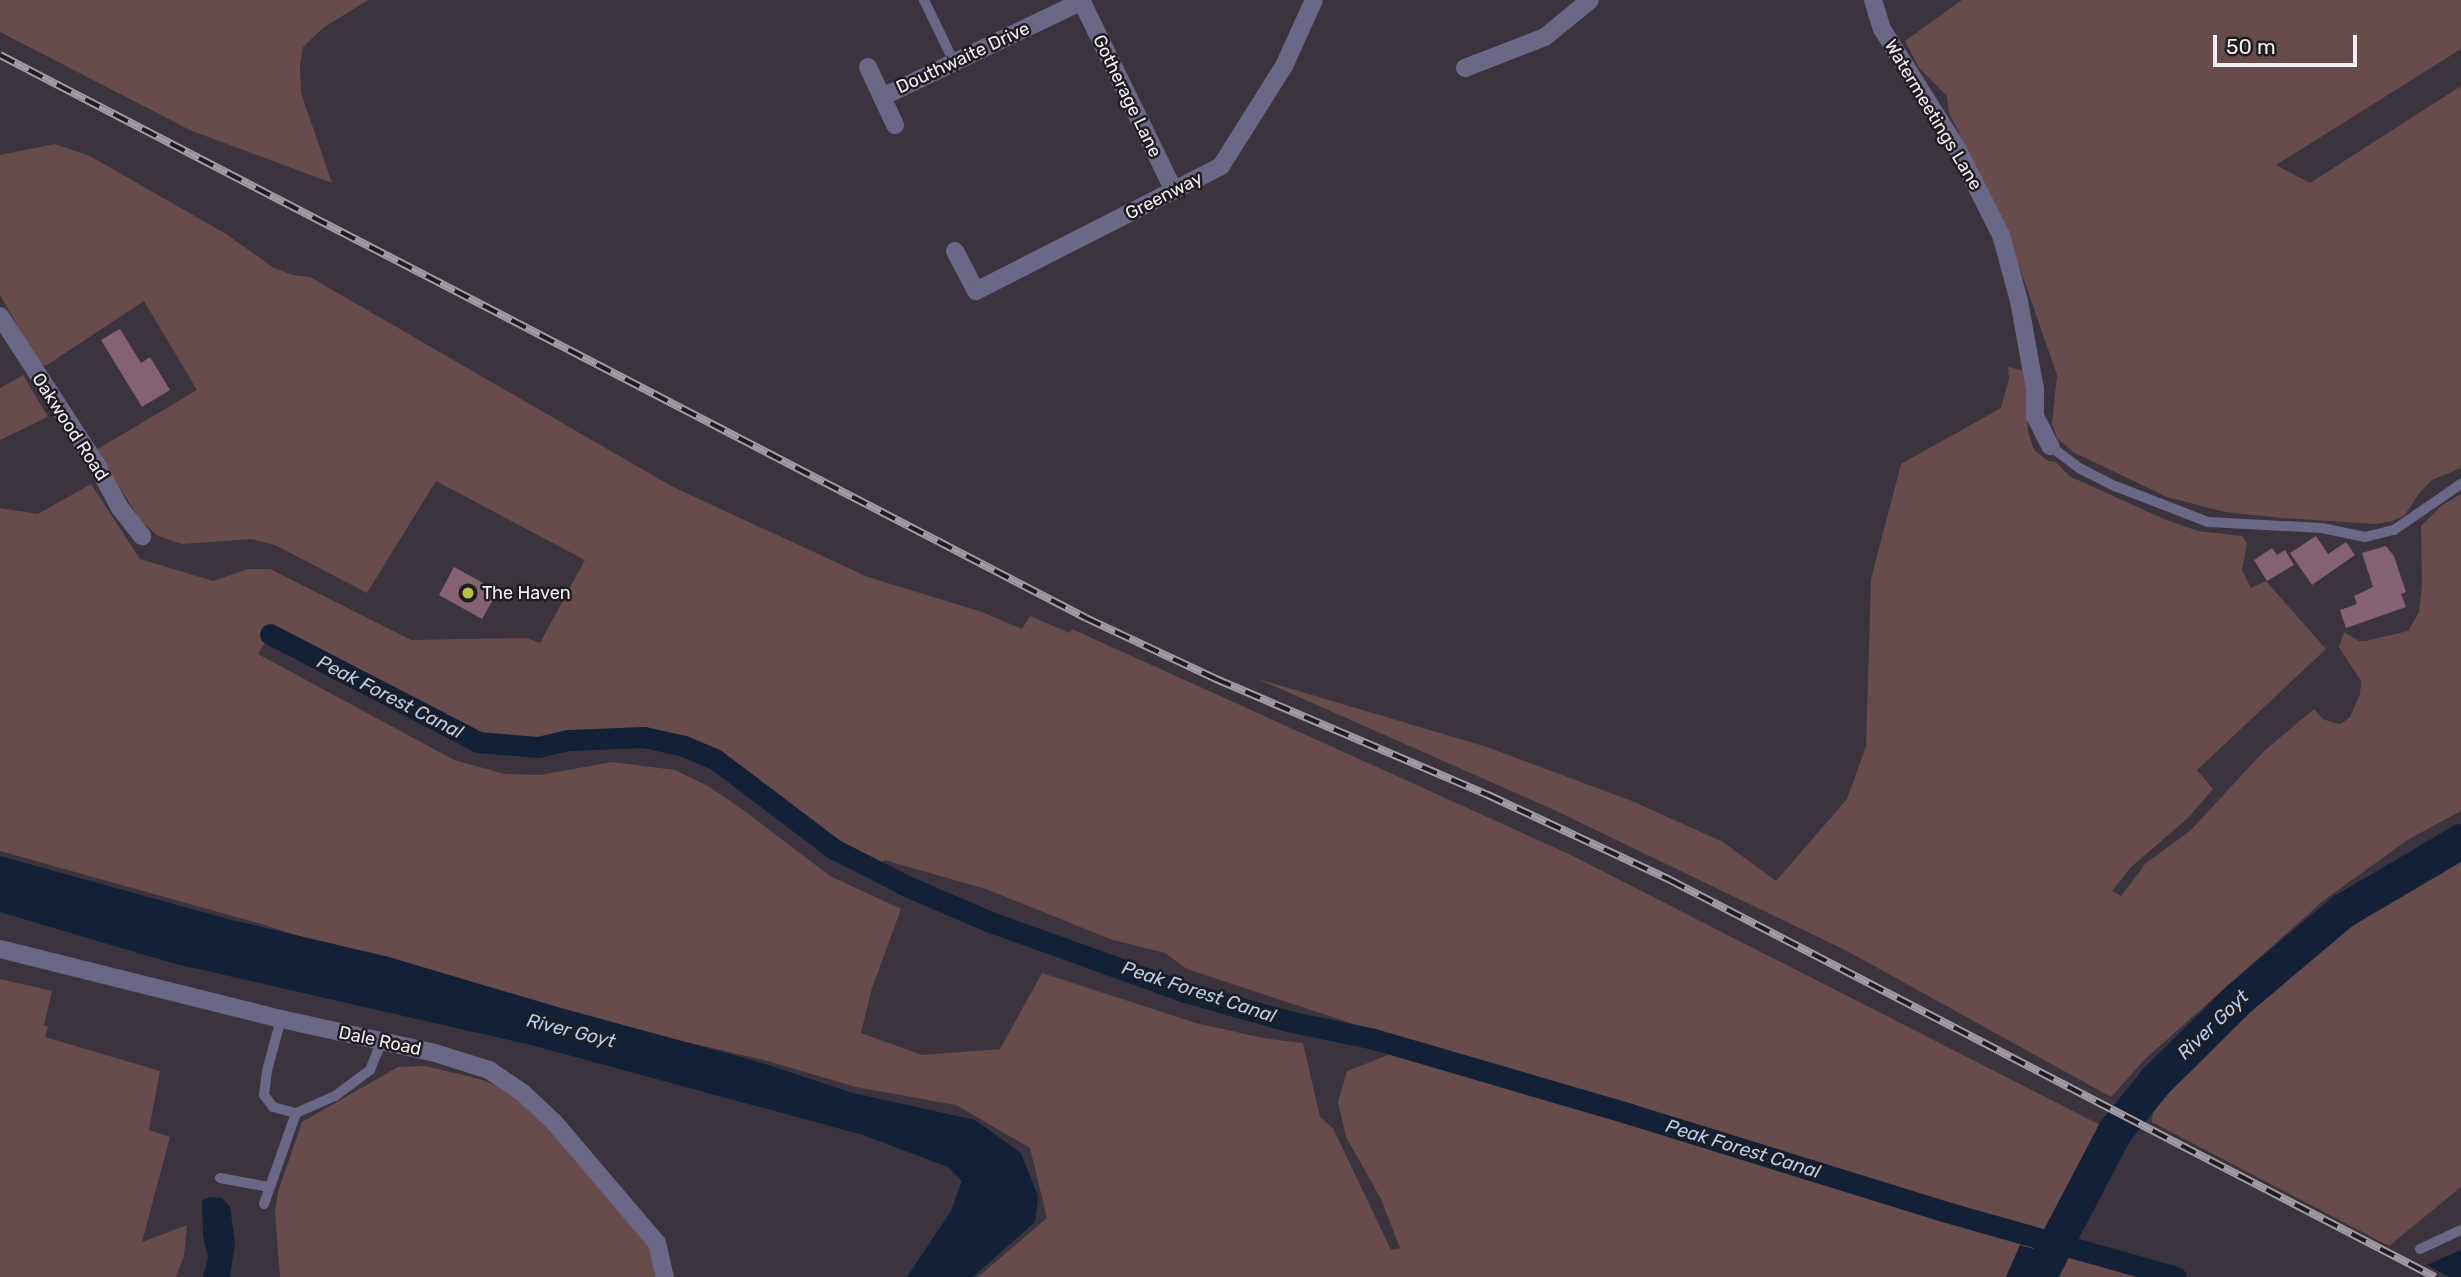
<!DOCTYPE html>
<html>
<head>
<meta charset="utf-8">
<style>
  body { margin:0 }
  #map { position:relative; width:2461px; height:1277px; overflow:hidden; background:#3b333d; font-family:Rubik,sans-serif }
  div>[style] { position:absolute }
  .green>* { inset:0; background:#684c4b }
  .water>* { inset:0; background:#122138 }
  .canal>* { height:21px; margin:-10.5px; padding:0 10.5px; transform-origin:10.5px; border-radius:10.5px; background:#122138 }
  .river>* { height:35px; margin:-17.5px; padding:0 17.5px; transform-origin:17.5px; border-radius:17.5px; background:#122138 }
  .building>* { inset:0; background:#846271 }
  .lane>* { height:10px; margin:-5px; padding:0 5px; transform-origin:5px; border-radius:5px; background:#6b6786 }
  .street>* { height:18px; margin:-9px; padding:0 9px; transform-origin:9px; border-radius:9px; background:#6b6786 }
  .rail>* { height:8px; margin-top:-4px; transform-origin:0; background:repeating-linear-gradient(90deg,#201d21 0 16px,#a29ba3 0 32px); box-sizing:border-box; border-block:2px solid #a29ba3 }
  .dots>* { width:19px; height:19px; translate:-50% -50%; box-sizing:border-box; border:4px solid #201d21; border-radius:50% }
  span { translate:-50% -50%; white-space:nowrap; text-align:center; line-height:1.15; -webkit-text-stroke:5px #201d21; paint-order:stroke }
  .street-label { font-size:18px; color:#f3edf4 }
  .poi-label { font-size:18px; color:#f3edf4 }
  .left { translate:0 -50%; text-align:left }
  .water-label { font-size:19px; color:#b3cdf5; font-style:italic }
  .scale { position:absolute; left:2213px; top:35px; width:144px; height:32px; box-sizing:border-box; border:4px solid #f3edf4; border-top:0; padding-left:9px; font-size:21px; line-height:24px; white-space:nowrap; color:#f3edf4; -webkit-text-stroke:5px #201d21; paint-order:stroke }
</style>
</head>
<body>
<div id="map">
  <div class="green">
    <div style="clip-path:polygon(0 0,368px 0,323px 28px,303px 47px,300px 64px,301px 93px,332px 183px,192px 131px,0 32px)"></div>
    <div style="clip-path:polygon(1962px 0,2461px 0,2461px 49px,2276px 165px,2310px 183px,2461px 86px,2461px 468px,2432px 480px,2421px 491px,2404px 516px,2392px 521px,2375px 524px,2281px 518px,2225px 512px,2167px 497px,2073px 452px,2057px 438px,2052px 424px,2057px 375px,2003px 220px,1949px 113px,1947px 96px,1919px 68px,1905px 41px)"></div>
    <div style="clip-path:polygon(evenodd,55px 144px,90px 156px,226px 234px,274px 268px,293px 275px,310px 277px,673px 487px,868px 577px,982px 612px,1022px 629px,1030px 616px,1070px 633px,1072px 629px,1569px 854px,2114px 1132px,2091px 1181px,2056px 1242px,2141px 1277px,978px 1277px,1047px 1218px,1030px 1148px,956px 1105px,856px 1087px,764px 1060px,604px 1023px,404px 969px,258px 923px,0 851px,0 508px,38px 514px,91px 484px,140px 559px,213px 581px,248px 569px,270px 569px,411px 640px,526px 638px,540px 643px,585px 560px,436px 481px,367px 593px,275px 545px,251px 539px,182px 544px,158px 536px,140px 520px,96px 450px,197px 390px,144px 301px,47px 365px,40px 366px,0 295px,0 155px,55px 144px,270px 634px,478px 742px,538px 747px,569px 740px,644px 737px,684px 746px,715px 759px,834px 849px,877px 870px,884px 860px,986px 889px,1110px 939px,1165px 953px,1187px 969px,1378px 1032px,1374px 1039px,1397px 1048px,1391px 1054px,1347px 1071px,1338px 1102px,1346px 1137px,1381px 1199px,1400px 1248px,1391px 1250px,1333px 1128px,1320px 1117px,1303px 1043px,1263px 1038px,1196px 1023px,1042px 973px,1000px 1049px,922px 1055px,861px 1033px,872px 988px,901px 909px,830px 876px,742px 809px,708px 786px,675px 770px,612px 762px,540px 775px,505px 774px,454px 760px,258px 654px,270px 634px)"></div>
    <div style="clip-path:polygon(2008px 367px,2025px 371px,2028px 431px,2034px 450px,2048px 461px,2056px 462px,2069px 476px,2164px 519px,2198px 531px,2242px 536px,2247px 543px,2242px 570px,2251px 588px,2266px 581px,2326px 649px,2197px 770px,2213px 789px,2188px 818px,2131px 867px,2112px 891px,2121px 896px,2146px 863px,2190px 831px,2264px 751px,2314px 709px,2323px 719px,2334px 723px,2341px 724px,2350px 717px,2360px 694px,2361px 681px,2339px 647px,2344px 632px,2359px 641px,2365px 641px,2408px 631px,2419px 612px,2422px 584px,2421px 526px,2441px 506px,2461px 494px,2461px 811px,2409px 839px,2324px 900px,2145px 1059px,2111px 1097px,1847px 951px,1552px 809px,1258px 679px,1487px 747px,1632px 801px,1723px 842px,1776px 881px,1847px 799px,1866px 746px,1871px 579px,1901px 464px,2001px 408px,2009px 379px)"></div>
    <div style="clip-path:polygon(23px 375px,48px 417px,0 440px,0 388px)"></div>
    <div style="clip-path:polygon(2461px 842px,2461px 1187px,2389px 1246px,2152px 1122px,2155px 1081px,2239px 998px,2329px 923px)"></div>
    <div style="clip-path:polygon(0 979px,52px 991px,44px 1025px,48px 1027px,45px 1037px,160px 1071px,149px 1130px,170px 1137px,142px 1242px,187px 1225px,184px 1256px,176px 1277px,0 1277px)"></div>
    <div style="clip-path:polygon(426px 1066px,483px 1080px,500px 1087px,517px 1099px,557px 1137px,651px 1249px,656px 1277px,280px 1277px,275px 1213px,278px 1192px,302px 1122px,398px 1067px)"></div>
  </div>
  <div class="water">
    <div style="clip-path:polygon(0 856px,228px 919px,389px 957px,561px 1008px,759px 1062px,853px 1093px,975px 1120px,1021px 1153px,1038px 1196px,1035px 1222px,973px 1277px,907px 1277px,951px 1211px,962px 1181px,948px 1167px,863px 1135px,535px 1046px,172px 963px,0 912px)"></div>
    <div style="clip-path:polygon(211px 1197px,222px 1198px,230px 1207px,235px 1243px,230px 1277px,203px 1277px,208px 1257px,203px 1236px,202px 1200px)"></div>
    <div style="clip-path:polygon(2020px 1245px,2068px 1259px,2059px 1277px,2006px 1277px)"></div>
    <div style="clip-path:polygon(2461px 1250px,2461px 1277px,2449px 1277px,2427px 1265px)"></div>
  </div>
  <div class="canal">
    <div style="left:270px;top:634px;width:234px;rotate:27.4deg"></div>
    <div style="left:478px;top:742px;width:60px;rotate:4.8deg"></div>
    <div style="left:538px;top:747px;width:32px;rotate:-13deg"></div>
    <div style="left:569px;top:740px;width:75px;rotate:-2.3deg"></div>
    <div style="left:644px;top:737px;width:41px;rotate:12.7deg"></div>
    <div style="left:684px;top:746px;width:34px;rotate:23deg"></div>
    <div style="left:715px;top:759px;width:149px;rotate:37.1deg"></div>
    <div style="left:834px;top:849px;width:84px;rotate:26.9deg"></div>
    <div style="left:909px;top:887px;width:86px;rotate:23.3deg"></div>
    <div style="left:988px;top:921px;width:209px;rotate:19.8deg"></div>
    <div style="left:1185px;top:992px;width:107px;rotate:15.7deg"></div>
    <div style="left:1288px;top:1021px;width:88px;rotate:11.8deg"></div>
    <div style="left:1374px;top:1039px;width:267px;rotate:16.3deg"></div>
    <div style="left:1630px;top:1114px;width:328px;rotate:17.2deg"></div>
    <div style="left:1943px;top:1211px;width:242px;rotate:15.8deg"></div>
  </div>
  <div class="river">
    <div style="left:2038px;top:1277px;width:164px;rotate:-62.3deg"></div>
    <div style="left:2114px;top:1132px;width:65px;rotate:-51.2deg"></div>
    <div style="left:2155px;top:1081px;width:118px;rotate:-44.7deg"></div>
    <div style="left:2239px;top:998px;width:135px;rotate:-40.2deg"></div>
    <div style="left:2342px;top:911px;width:138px;rotate:-30.5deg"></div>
  </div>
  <div class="building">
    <div style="clip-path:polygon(120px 329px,141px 363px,150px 357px,170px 390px,142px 407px,101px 340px)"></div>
    <div style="clip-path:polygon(2316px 536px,2328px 554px,2346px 542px,2355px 555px,2312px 585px,2290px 553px)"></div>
    <div style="clip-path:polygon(2386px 546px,2394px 556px,2406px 592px,2401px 594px,2406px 607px,2346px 628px,2340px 610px,2357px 604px,2354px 596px,2373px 587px,2362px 553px)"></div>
    <div style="clip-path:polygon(2272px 548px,2277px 555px,2285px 550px,2294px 565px,2267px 581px,2254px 560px)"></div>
    <div style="clip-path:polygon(454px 567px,498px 591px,482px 619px,439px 595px)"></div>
  </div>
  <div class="lane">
    <div style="left:924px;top:0;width:69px;rotate:64.2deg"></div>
    <div style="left:2050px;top:446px;width:39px;rotate:37deg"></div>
    <div style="left:2081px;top:469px;width:38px;rotate:27deg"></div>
    <div style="left:2115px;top:486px;width:100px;rotate:21.2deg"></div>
    <div style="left:2208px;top:522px;width:114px;rotate:3deg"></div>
    <div style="left:2322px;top:528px;width:44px;rotate:11.8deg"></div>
    <div style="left:2365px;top:537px;width:30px;rotate:-14deg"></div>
    <div style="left:2394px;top:530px;width:81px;rotate:-34.5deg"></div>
    <div style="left:281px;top:1019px;width:54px;rotate:105.1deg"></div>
    <div style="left:267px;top:1071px;width:24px;rotate:97deg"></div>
    <div style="left:264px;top:1095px;width:15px;rotate:53deg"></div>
    <div style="left:273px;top:1107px;width:24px;rotate:15deg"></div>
    <div style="left:296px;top:1113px;width:43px;rotate:-23.6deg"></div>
    <div style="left:335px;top:1096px;width:44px;rotate:-36.6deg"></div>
    <div style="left:370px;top:1070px;width:29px;rotate:-68deg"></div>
    <div style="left:220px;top:1178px;width:50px;rotate:10.4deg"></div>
    <div style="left:264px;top:1204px;width:96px;rotate:-70.6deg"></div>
    <div style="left:2420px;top:1249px;width:45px;rotate:-24.9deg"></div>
  </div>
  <div class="street">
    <div style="left:1081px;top:0;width:212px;rotate:64deg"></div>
    <div style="left:1873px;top:0;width:30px;rotate:73deg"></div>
    <div style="left:1882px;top:29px;width:141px;rotate:57.8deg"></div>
    <div style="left:1957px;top:148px;width:97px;rotate:63.2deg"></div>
    <div style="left:2001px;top:235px;width:68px;rotate:74.7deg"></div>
    <div style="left:2019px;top:301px;width:89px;rotate:79.7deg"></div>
    <div style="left:2035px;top:389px;width:27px;rotate:90deg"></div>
    <div style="left:2035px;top:416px;width:34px;rotate:63deg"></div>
    <div style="left:868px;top:67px;width:64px;rotate:65deg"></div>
    <div style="left:1465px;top:68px;width:86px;rotate:-21.2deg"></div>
    <div style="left:1545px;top:37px;width:58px;rotate:-39.4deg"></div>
    <div style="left:882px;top:97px;width:222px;rotate:-25.6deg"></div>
    <div style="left:955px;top:251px;width:45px;rotate:62.3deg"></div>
    <div style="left:976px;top:291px;width:275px;rotate:-27deg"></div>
    <div style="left:1221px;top:166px;width:118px;rotate:-57.8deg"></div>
    <div style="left:1284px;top:66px;width:72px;rotate:-65.6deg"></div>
    <div style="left:0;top:316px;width:180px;rotate:57deg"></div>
    <div style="left:98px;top:467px;width:47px;rotate:61.8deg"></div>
    <div style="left:120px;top:508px;width:36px;rotate:52deg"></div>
    <div style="left:0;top:949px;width:290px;rotate:14deg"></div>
    <div style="left:281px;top:1019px;width:158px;rotate:12.4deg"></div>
    <div style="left:435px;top:1053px;width:57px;rotate:17.5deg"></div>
    <div style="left:489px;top:1070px;width:41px;rotate:34.1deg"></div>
    <div style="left:523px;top:1093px;width:42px;rotate:43.1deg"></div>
    <div style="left:554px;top:1122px;width:159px;rotate:49.6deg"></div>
    <div style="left:657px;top:1243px;width:35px;rotate:77deg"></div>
  </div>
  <div class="rail">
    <div style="left:0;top:55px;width:1223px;rotate:27.4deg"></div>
    <div style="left:1086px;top:618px;width:144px;rotate:25.1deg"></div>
    <div style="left:1216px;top:679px;width:296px;rotate:23.1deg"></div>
    <div style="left:1488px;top:795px;width:201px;rotate:25deg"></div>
    <div style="left:1670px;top:880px;width:862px;rotate:27.43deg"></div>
  </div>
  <div class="dots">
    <div style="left:468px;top:593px;background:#b9c046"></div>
  </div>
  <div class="street-label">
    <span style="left:963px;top:58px;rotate:-25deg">Douthwaite Drive</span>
    <span style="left:1127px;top:96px;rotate:64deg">Gotherage Lane</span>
    <span style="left:1933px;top:115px;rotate:59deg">Watermeetings Lane</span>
    <span style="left:1164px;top:196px;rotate:-27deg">Greenway</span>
    <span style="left:70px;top:427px;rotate:57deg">Oakwood Road</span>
    <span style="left:380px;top:1041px;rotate:12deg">Dale Road</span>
  </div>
  <div class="poi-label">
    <span class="left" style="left:482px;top:593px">The Haven</span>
  </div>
  <div class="water-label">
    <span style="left:390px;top:697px;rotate:27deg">Peak Forest Canal</span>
    <span style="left:1199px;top:992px;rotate:18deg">Peak Forest Canal</span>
    <span style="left:2213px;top:1025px;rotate:-44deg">River Goyt</span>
    <span style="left:571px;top:1031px;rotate:14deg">River Goyt</span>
    <span style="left:1743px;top:1149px;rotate:17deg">Peak Forest Canal</span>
  </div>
  <div class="scale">50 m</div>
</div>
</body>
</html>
